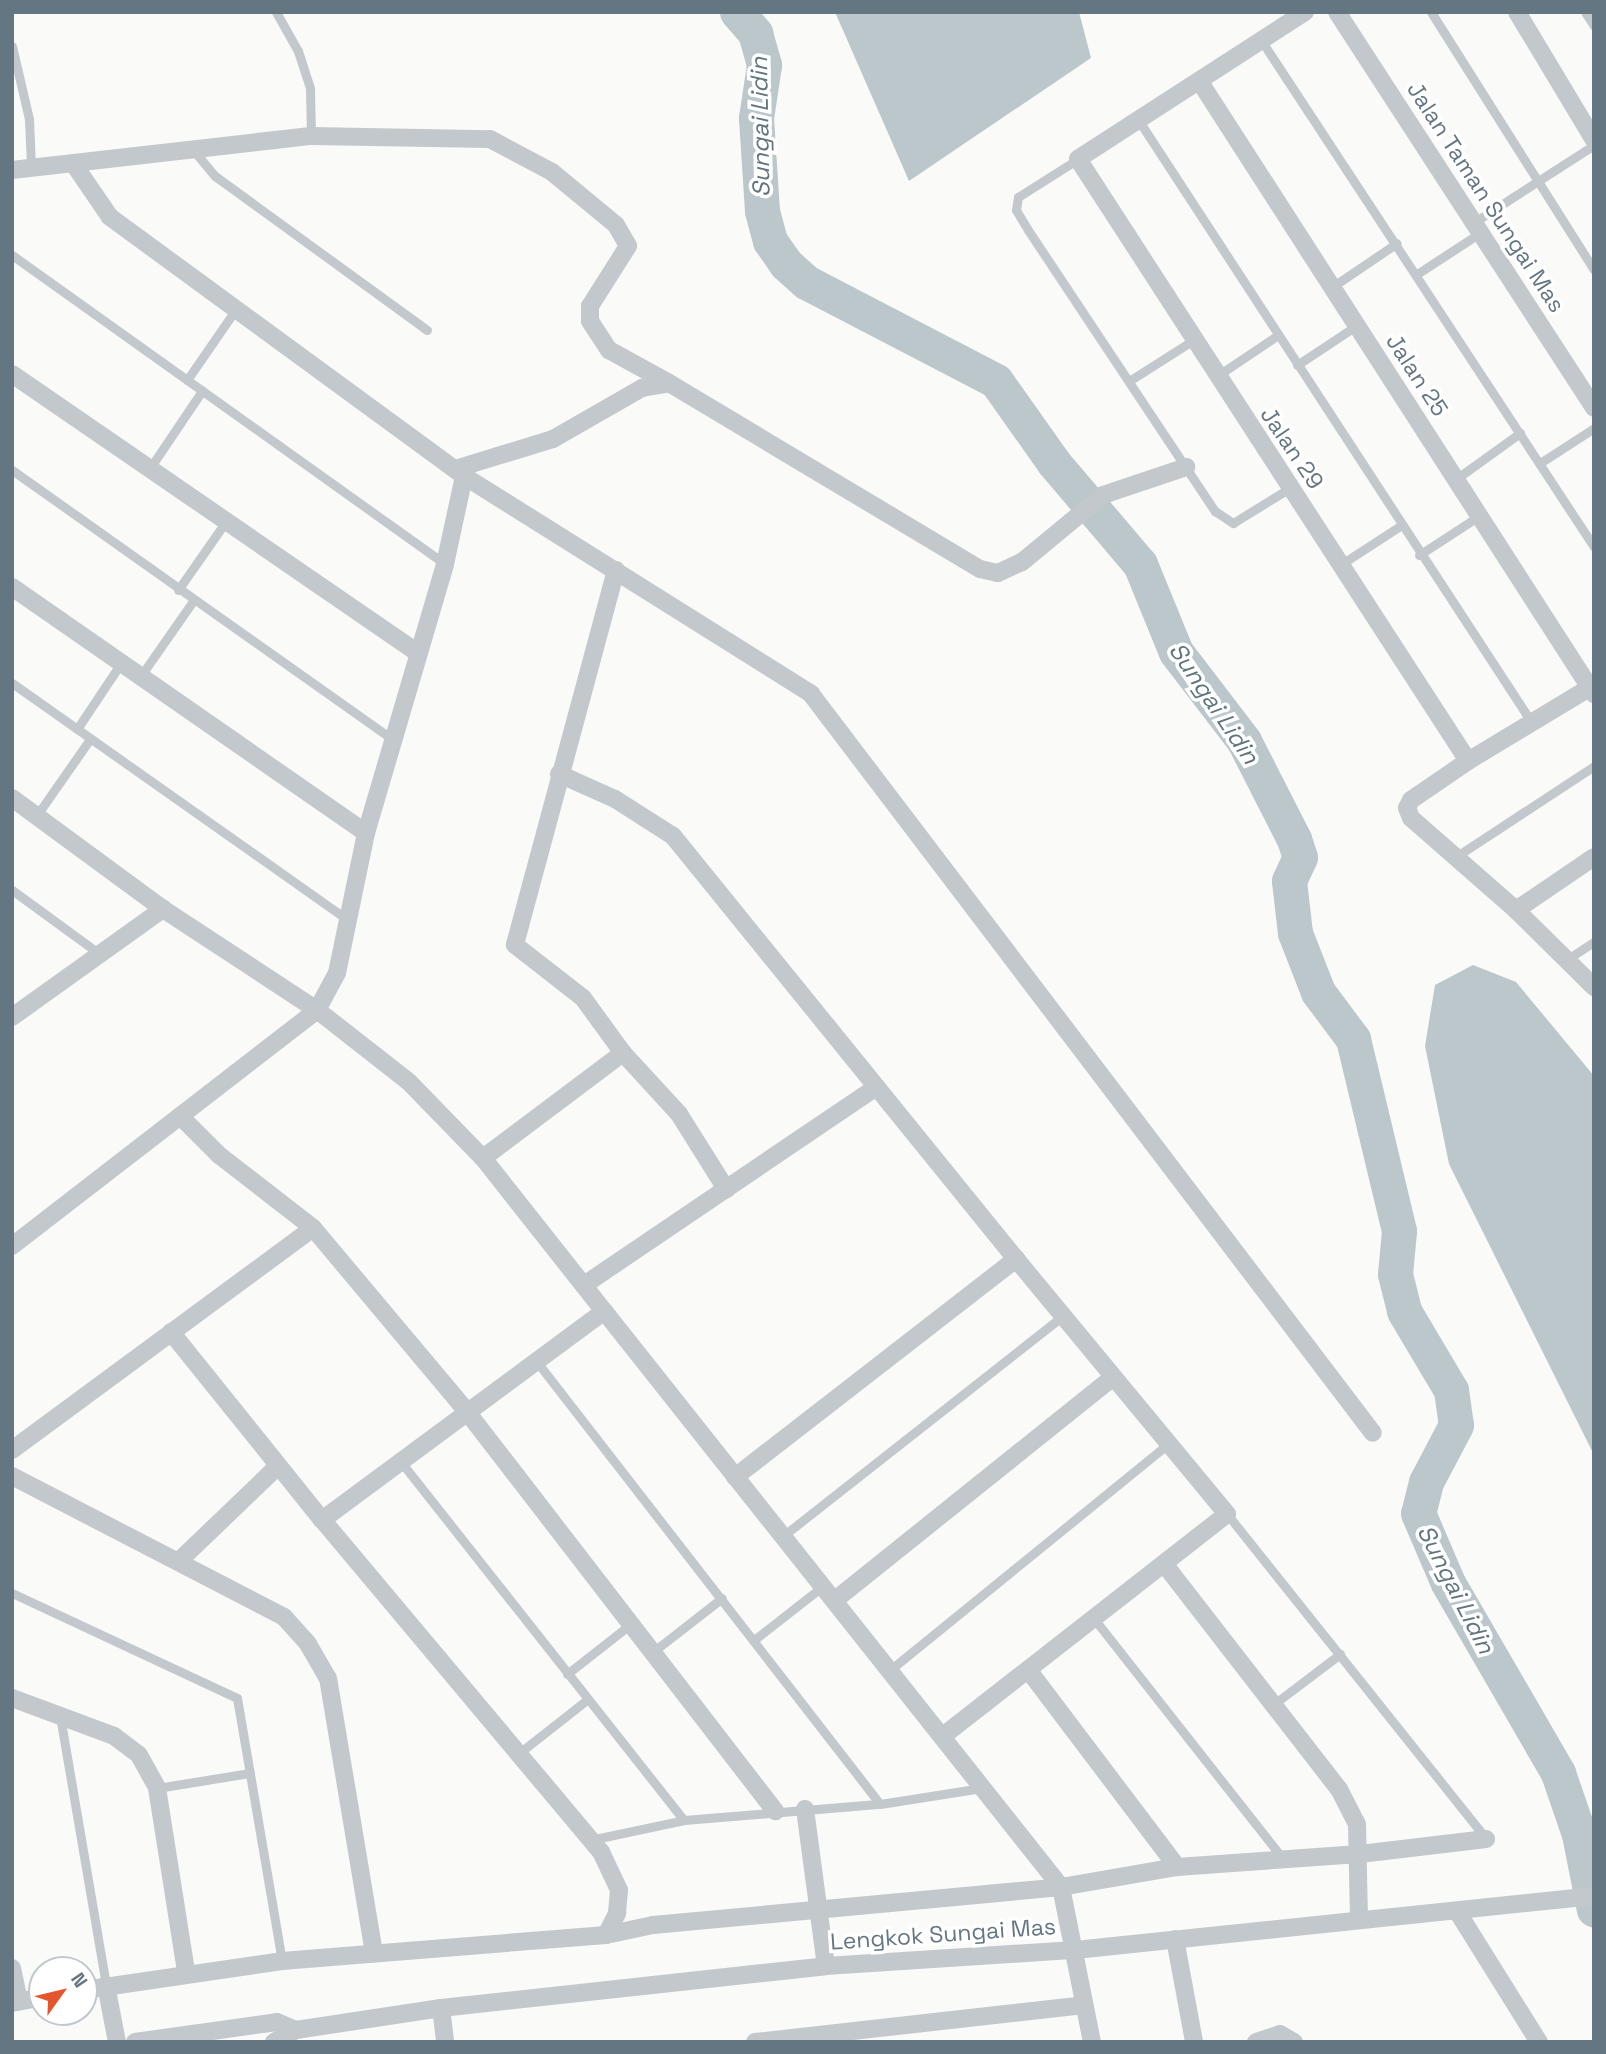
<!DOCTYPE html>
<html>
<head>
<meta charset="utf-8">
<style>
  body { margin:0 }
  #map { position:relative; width:1606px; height:2054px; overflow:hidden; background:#fafaf8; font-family:"Space Grotesk",sans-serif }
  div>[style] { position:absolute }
  .water>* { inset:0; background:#bbc7cb }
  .river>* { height:35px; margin:-17.5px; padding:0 17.5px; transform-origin:17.5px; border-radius:17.5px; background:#bbc7cb }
  .service>* { height:9px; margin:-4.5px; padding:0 4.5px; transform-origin:4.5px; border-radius:4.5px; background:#c3c8cc }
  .minor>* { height:18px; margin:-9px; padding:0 9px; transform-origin:9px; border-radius:9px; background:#c3c8cc }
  span { translate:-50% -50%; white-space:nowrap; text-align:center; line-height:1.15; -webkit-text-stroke:7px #fff; paint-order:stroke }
  .street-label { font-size:23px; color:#657683 }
  .water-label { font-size:24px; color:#60757c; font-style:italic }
  .frame { position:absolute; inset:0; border:14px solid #657683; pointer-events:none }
  .north { position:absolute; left:28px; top:1956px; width:70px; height:70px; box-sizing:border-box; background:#fff; border:2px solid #c1c8cd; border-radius:50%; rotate:56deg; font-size:19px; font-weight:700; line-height:28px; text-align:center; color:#657683 }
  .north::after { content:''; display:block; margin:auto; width:24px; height:32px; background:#e4572e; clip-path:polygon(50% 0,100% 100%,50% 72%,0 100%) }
</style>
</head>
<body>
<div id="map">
  <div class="water">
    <div style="clip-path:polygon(835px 12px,1079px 12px,1091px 58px,909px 181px)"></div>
    <div style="clip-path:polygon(1473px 965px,1516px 982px,1594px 1076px,1594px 1455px,1449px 1164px,1425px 1046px,1435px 985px)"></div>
  </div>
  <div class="river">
    <div style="left:737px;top:12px;width:28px;rotate:49deg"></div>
    <div style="left:755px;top:33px;width:33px;rotate:74deg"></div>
    <div style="left:764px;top:65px;width:54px;rotate:98.6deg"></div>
    <div style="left:756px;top:118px;width:93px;rotate:86.3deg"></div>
    <div style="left:762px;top:211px;width:31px;rotate:75deg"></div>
    <div style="left:770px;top:241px;width:28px;rotate:55deg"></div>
    <div style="left:786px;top:264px;width:27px;rotate:42deg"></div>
    <div style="left:806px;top:282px;width:214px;rotate:27.5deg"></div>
    <div style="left:996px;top:381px;width:100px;rotate:54.7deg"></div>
    <div style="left:1054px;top:463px;width:133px;rotate:49.6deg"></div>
    <div style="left:1140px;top:564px;width:95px;rotate:67.8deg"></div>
    <div style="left:1176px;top:652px;width:112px;rotate:52.6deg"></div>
    <div style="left:1244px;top:741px;width:110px;rotate:63deg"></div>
    <div style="left:1294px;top:839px;width:19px;rotate:72deg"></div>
    <div style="left:1300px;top:857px;width:26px;rotate:115deg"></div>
    <div style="left:1289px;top:881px;width:52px;rotate:83.4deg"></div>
    <div style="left:1295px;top:933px;width:63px;rotate:68.7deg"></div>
    <div style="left:1318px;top:992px;width:59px;rotate:53.3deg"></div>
    <div style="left:1353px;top:1039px;width:197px;rotate:76.5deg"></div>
    <div style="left:1399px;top:1231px;width:43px;rotate:95.3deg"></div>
    <div style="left:1395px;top:1274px;width:38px;rotate:76deg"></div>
    <div style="left:1404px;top:1311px;width:92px;rotate:59.3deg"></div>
    <div style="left:1451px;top:1390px;width:35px;rotate:82deg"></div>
    <div style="left:1456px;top:1425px;width:64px;rotate:117.8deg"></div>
    <div style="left:1426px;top:1482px;width:32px;rotate:104deg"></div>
    <div style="left:1418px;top:1513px;width:76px;rotate:66.8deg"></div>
    <div style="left:1448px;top:1583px;width:220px;rotate:59.9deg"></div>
    <div style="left:1558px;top:1773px;width:65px;rotate:71deg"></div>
    <div style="left:1579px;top:1834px;width:77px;rotate:78.8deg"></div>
  </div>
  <div class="service">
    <div style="left:276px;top:12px;width:45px;rotate:60.6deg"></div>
    <div style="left:298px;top:51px;width:39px;rotate:72deg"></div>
    <div style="left:310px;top:88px;width:48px;rotate:88.8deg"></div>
    <div style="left:1431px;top:12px;width:305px;rotate:57.7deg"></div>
    <div style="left:1585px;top:12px;width:17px;rotate:57deg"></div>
    <div style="left:1261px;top:40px;width:607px;rotate:56.7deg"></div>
    <div style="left:12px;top:46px;width:75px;rotate:76.9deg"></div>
    <div style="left:29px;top:119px;width:47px;rotate:87.6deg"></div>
    <div style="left:1139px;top:121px;width:719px;rotate:56.86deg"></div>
    <div style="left:194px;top:151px;width:33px;rotate:50deg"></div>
    <div style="left:215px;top:176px;width:262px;rotate:36deg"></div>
    <div style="left:1078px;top:159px;width:71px;rotate:147.7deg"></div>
    <div style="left:1018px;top:197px;width:13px;rotate:99deg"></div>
    <div style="left:1016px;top:210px;width:23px;rotate:59deg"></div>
    <div style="left:1028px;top:230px;width:338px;rotate:56.4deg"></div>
    <div style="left:1215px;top:511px;width:22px;rotate:34deg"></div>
    <div style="left:1233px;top:523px;width:67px;rotate:-31.6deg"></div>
    <div style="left:1473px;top:223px;width:144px;rotate:-32.8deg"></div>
    <div style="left:12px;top:255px;width:532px;rotate:35.51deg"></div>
    <div style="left:1417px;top:274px;width:75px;rotate:-33.1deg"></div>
    <div style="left:1332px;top:287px;width:78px;rotate:-34.1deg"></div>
    <div style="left:1297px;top:365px;width:71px;rotate:-33.5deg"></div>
    <div style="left:1217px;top:376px;width:73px;rotate:-33.9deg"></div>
    <div style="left:187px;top:380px;width:86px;rotate:-55.4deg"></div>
    <div style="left:1129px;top:381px;width:75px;rotate:-32.4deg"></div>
    <div style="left:1540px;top:463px;width:64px;rotate:-32.9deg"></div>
    <div style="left:12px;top:470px;width:468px;rotate:35.3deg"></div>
    <div style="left:148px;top:471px;width:97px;rotate:-56deg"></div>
    <div style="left:1456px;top:479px;width:79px;rotate:-35.7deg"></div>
    <div style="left:1419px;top:555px;width:72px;rotate:-33deg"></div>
    <div style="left:1340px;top:565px;width:72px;rotate:-33deg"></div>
    <div style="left:178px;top:590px;width:80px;rotate:-55.1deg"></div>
    <div style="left:140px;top:677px;width:93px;rotate:-55.1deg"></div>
    <div style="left:12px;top:683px;width:410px;rotate:35.2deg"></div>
    <div style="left:77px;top:729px;width:79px;rotate:-56.3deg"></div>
    <div style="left:37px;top:815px;width:93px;rotate:-55.1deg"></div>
    <div style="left:1457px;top:856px;width:164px;rotate:-33.3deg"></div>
    <div style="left:12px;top:890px;width:110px;rotate:36.1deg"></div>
    <div style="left:1566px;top:960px;width:33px;rotate:-33deg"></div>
    <div style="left:537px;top:1362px;width:559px;rotate:52.19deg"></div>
    <div style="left:401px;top:1462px;width:456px;rotate:51.7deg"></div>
    <div style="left:1227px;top:1514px;width:416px;rotate:51.4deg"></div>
    <div style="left:783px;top:1536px;width:356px;rotate:-38.2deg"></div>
    <div style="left:12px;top:1593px;width:248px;rotate:25deg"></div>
    <div style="left:237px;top:1698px;width:267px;rotate:80.3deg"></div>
    <div style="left:1095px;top:1620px;width:303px;rotate:51.8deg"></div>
    <div style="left:754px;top:1640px;width:88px;rotate:-38deg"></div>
    <div style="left:654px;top:1651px;width:86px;rotate:-37.9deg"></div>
    <div style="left:890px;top:1670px;width:357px;rotate:-39.1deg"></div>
    <div style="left:567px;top:1674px;width:83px;rotate:-38.1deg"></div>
    <div style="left:1274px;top:1704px;width:83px;rotate:-37.1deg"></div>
    <div style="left:60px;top:1716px;width:273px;rotate:80.3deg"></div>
    <div style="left:518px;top:1754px;width:89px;rotate:-38.2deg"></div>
    <div style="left:157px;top:1788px;width:94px;rotate:-9.2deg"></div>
    <div style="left:590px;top:1840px;width:96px;rotate:-12deg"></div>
    <div style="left:684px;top:1820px;width:197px;rotate:-4.7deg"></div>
    <div style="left:880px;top:1804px;width:103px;rotate:-8.9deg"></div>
  </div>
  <div class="minor">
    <div style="left:1305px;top:12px;width:270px;rotate:147.1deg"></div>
    <div style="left:1078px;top:159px;width:717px;rotate:57.06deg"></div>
    <div style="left:1337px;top:12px;width:472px;rotate:57deg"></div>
    <div style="left:1517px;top:12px;width:149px;rotate:59deg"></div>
    <div style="left:1200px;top:82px;width:728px;rotate:57.23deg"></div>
    <div style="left:73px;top:163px;width:65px;rotate:55.6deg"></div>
    <div style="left:110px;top:217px;width:439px;rotate:36.2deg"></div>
    <div style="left:464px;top:476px;width:410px;rotate:32.1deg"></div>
    <div style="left:811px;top:694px;width:928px;rotate:52.75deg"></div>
    <div style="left:12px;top:170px;width:301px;rotate:-6.5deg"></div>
    <div style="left:311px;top:136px;width:179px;rotate:1deg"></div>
    <div style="left:490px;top:139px;width:70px;rotate:28deg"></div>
    <div style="left:552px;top:172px;width:83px;rotate:39.6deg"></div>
    <div style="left:616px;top:225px;width:24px;rotate:60deg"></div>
    <div style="left:628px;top:246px;width:71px;rotate:122.3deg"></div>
    <div style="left:590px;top:306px;width:15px;rotate:90deg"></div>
    <div style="left:590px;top:321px;width:35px;rotate:57deg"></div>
    <div style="left:609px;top:350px;width:68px;rotate:28.8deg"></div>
    <div style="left:12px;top:374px;width:493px;rotate:34.5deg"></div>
    <div style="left:455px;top:469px;width:102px;rotate:-17deg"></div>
    <div style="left:553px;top:439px;width:103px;rotate:-29.8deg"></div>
    <div style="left:642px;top:388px;width:27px;rotate:-10deg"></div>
    <div style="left:669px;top:383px;width:362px;rotate:30.9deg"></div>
    <div style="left:980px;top:569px;width:18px;rotate:13deg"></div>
    <div style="left:998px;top:573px;width:26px;rotate:-25deg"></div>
    <div style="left:1022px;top:562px;width:105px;rotate:-39.6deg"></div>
    <div style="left:1103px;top:495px;width:88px;rotate:-18.6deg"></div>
    <div style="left:616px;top:570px;width:388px;rotate:105.1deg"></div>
    <div style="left:515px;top:945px;width:86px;rotate:37.9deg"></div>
    <div style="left:583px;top:998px;width:68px;rotate:54deg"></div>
    <div style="left:623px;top:1053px;width:83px;rotate:47.4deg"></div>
    <div style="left:679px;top:1114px;width:89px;rotate:57.9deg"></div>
    <div style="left:12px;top:587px;width:431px;rotate:34.8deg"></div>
    <div style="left:1594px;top:685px;width:147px;rotate:148.9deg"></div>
    <div style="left:1468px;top:761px;width:69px;rotate:145.6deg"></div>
    <div style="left:1411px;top:800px;width:9px;rotate:117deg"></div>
    <div style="left:1407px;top:808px;width:11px;rotate:68deg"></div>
    <div style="left:1411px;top:818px;width:140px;rotate:41.2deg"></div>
    <div style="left:1516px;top:910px;width:110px;rotate:44.6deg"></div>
    <div style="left:559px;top:774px;width:61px;rotate:24.1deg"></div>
    <div style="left:615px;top:799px;width:69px;rotate:32.5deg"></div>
    <div style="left:673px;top:836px;width:545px;rotate:50.96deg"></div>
    <div style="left:12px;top:798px;width:187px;rotate:36.3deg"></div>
    <div style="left:163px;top:909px;width:184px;rotate:33.3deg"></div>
    <div style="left:317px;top:1010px;width:115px;rotate:38deg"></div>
    <div style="left:408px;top:1081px;width:107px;rotate:45.8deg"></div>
    <div style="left:483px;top:1158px;width:195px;rotate:51.7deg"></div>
    <div style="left:1516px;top:910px;width:94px;rotate:-34.2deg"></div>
    <div style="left:12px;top:1017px;width:186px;rotate:-35.6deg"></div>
    <div style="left:180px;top:1116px;width:55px;rotate:45deg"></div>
    <div style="left:219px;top:1155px;width:119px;rotate:37.8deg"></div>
    <div style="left:313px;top:1228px;width:241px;rotate:50deg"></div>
    <div style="left:468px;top:1413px;width:503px;rotate:52.35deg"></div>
    <div style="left:483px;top:1158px;width:175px;rotate:-36.9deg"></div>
    <div style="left:12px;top:1246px;width:386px;rotate:-37.7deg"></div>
    <div style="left:317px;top:1010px;width:42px;rotate:-61.6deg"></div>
    <div style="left:337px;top:973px;width:143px;rotate:-78.3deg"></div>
    <div style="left:366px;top:833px;width:280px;rotate:-73.6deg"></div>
    <div style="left:445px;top:564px;width:90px;rotate:-77.8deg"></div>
    <div style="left:584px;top:1285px;width:353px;rotate:-34.1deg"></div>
    <div style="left:171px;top:1332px;width:241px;rotate:51.2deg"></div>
    <div style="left:12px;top:1450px;width:374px;rotate:-36.4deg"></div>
    <div style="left:12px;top:1476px;width:306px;rotate:27.4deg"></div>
    <div style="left:284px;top:1617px;width:36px;rotate:48deg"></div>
    <div style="left:308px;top:1644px;width:39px;rotate:60deg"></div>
    <div style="left:328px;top:1678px;width:279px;rotate:80.5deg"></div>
    <div style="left:735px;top:1477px;width:356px;rotate:-37.8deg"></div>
    <div style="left:1016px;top:1259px;width:331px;rotate:50.4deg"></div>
    <div style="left:1227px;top:1514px;width:360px;rotate:142deg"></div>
    <div style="left:180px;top:1560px;width:136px;rotate:-43.8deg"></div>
    <div style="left:1165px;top:1565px;width:284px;rotate:52.2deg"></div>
    <div style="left:1339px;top:1789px;width:39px;rotate:63deg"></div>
    <div style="left:1357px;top:1824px;width:94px;rotate:88.8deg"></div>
    <div style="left:835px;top:1600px;width:355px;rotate:-38.7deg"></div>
    <div style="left:1029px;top:1671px;width:246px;rotate:52.9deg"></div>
    <div style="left:12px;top:1698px;width:109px;rotate:20.4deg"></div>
    <div style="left:114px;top:1736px;width:31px;rotate:37deg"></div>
    <div style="left:139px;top:1755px;width:38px;rotate:61deg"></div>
    <div style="left:157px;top:1788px;width:186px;rotate:81deg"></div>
    <div style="left:805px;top:1809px;width:158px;rotate:82.4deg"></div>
    <div style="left:1457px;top:1911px;width:155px;rotate:58deg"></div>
    <div style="left:606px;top:1935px;width:25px;rotate:-63deg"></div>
    <div style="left:617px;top:1913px;width:23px;rotate:-85deg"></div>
    <div style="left:619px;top:1890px;width:42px;rotate:-115.3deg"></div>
    <div style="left:601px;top:1852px;width:434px;rotate:-130deg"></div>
    <div style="left:322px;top:1520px;width:351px;rotate:-36.5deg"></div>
    <div style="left:604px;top:1311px;width:735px;rotate:51.57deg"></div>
    <div style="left:1061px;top:1887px;width:158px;rotate:78.7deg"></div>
    <div style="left:1175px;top:1939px;width:105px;rotate:79.5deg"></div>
    <div style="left:12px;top:1968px;width:34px;rotate:78deg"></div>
    <div style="left:106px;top:1985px;width:58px;rotate:79.1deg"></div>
    <div style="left:84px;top:1990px;width:200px;rotate:-8.3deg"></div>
    <div style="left:282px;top:1961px;width:325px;rotate:-4.6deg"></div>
    <div style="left:606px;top:1935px;width:48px;rotate:-12deg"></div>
    <div style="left:653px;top:1925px;width:410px;rotate:-5.3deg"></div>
    <div style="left:1061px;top:1887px;width:118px;rotate:-9.8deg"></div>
    <div style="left:1177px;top:1867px;width:183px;rotate:-4.1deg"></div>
    <div style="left:1360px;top:1854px;width:127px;rotate:-6.8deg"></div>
    <div style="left:12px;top:2003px;width:31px;rotate:-11deg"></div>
    <div style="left:441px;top:2008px;width:34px;rotate:83deg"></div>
    <div style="left:135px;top:2042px;width:143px;rotate:-8deg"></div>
    <div style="left:277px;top:2022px;width:21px;rotate:23deg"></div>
    <div style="left:274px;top:2042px;width:25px;rotate:-29deg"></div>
    <div style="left:296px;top:2030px;width:147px;rotate:-8.6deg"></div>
    <div style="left:441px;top:2008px;width:387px;rotate:-6.2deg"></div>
    <div style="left:826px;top:1966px;width:250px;rotate:-3.7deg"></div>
    <div style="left:1075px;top:1950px;width:522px;rotate:-5.94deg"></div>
    <div style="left:755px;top:2042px;width:331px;rotate:-6.4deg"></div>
    <div style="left:1256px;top:2042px;width:25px;rotate:-18deg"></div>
    <div style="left:1280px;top:2034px;width:16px;rotate:30deg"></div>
  </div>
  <div class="street-label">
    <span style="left:1486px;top:197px;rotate:57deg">Jalan Taman Sungai Mas</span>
    <span style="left:1417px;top:375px;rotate:57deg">Jalan 25</span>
    <span style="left:1292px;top:448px;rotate:56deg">Jalan 29</span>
    <span style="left:943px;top:1934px;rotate:-4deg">Lengkok Sungai Mas</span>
  </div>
  <div class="water-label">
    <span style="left:760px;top:127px;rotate:-91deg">Sungai Lidin</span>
    <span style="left:1214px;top:703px;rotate:56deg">Sungai Lidin</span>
    <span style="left:1456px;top:1589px;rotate:63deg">Sungai Lidin</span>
  </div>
  <div class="frame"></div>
  <div class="north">N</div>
</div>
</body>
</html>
